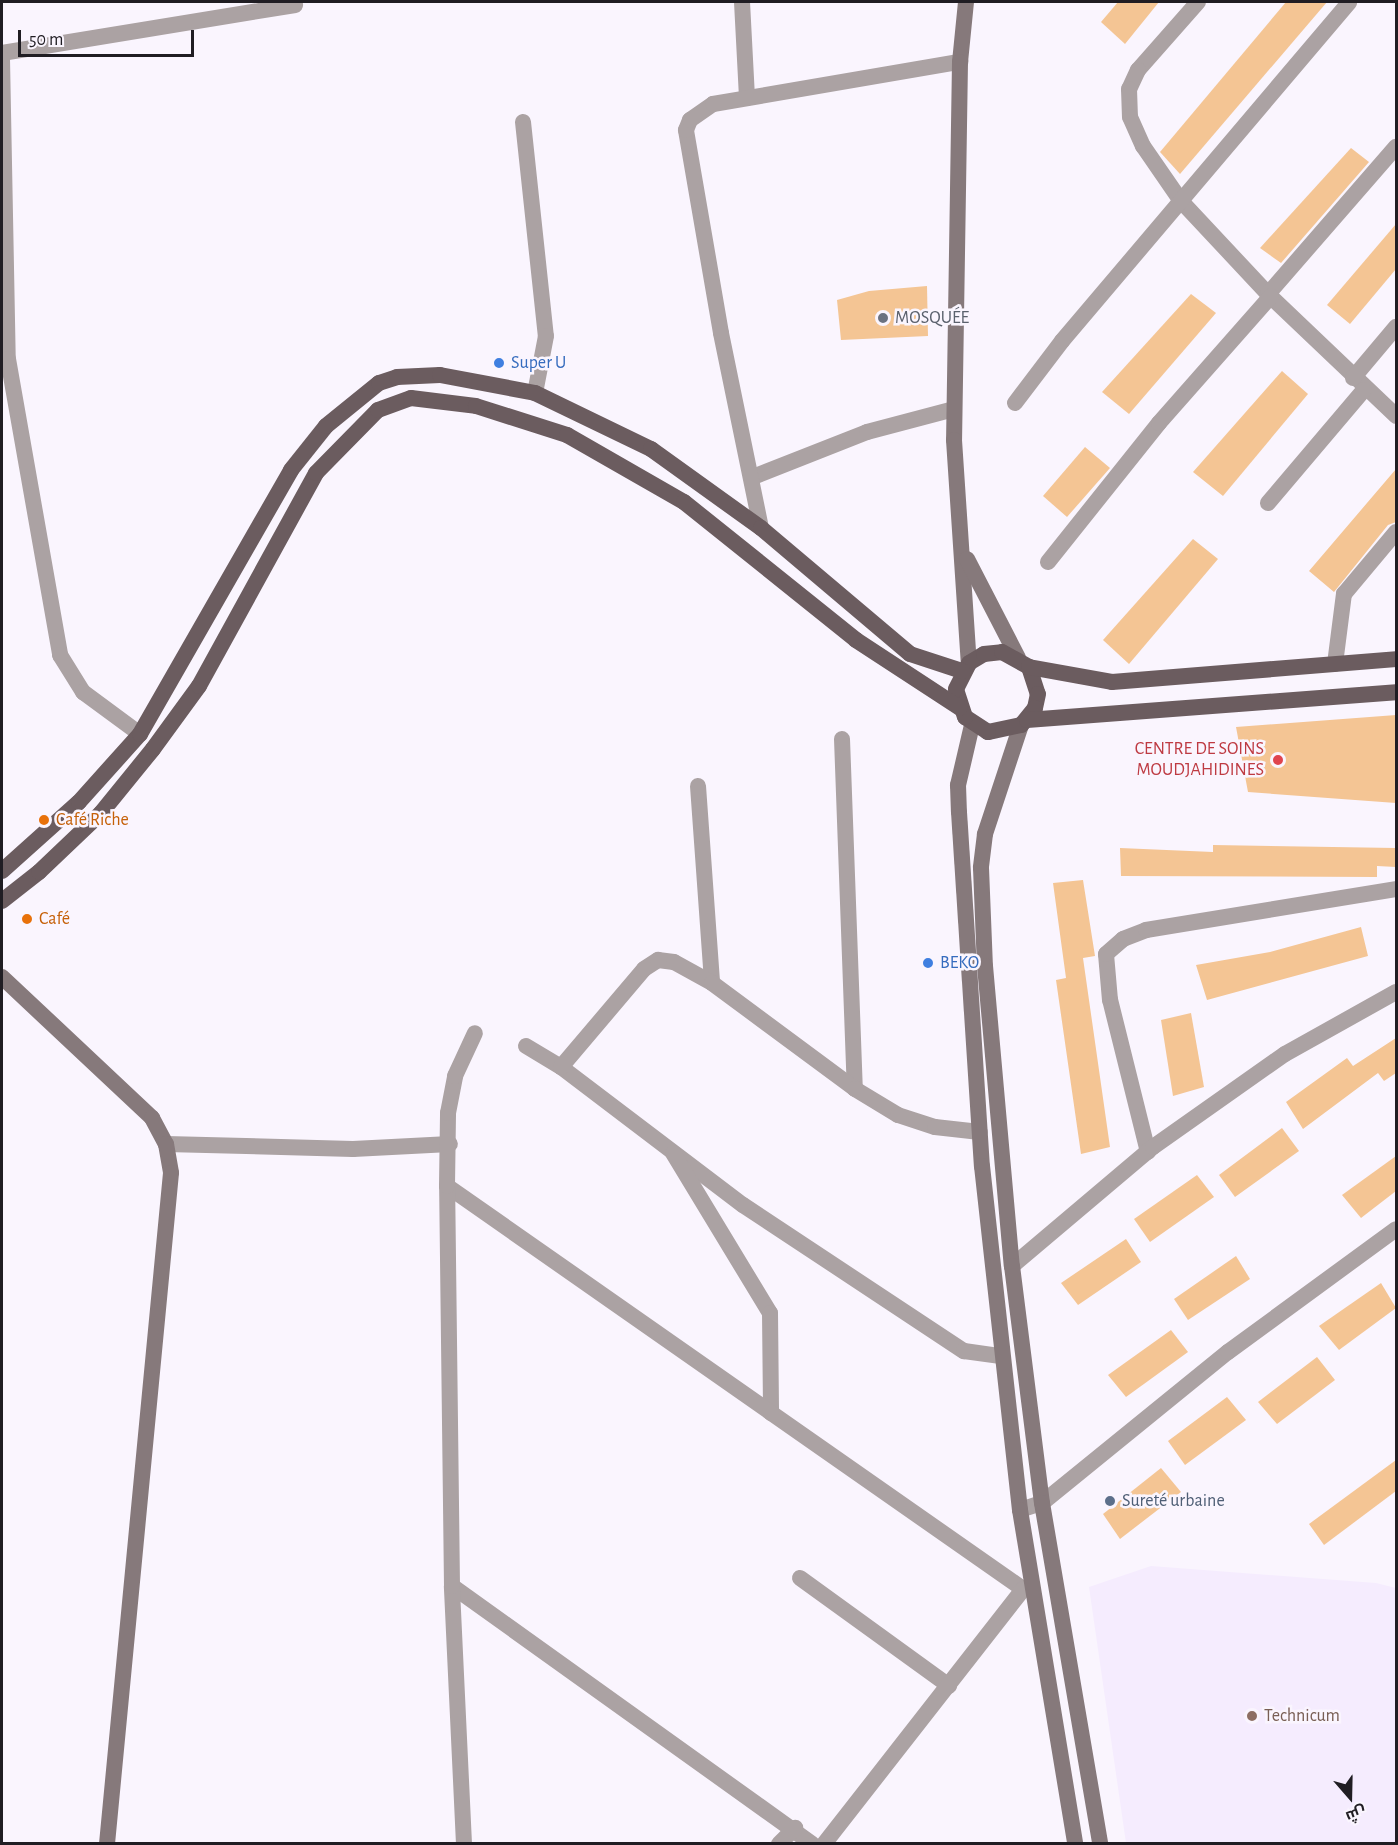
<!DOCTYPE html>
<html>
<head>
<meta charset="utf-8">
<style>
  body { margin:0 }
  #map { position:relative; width:1398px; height:1845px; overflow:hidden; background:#faf5fe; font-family:"Alegreya Sans",Cairo,sans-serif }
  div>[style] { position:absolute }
  .built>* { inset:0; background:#f5ecfe }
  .building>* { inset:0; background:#f4c594 }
  .minor>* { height:16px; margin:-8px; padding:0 8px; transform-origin:8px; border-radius:8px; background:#aba2a3 }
  .secondary>* { height:16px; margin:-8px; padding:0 8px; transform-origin:8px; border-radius:8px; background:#86797b }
  .primary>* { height:16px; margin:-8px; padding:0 8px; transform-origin:8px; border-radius:8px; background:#6b5c5f }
  .dots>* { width:16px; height:16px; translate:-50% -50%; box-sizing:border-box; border:3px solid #faf5fe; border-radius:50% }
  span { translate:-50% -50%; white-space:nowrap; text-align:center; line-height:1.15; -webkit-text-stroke:5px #faf5fe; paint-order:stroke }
  .worship-label { font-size:18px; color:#5b616d }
  .left { translate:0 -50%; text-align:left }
  .shop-label { font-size:18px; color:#366cbe }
  .health-label { font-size:18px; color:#be3a42 }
  .right { translate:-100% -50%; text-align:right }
  .food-label { font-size:18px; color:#c56008 }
  .service-label { font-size:18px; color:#4e5e75 }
  .education-label { font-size:18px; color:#785e54 }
  .frame { position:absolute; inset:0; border:3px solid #201d23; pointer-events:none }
  .north { position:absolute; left:1320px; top:1767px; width:60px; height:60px; -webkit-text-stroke:4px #faf5fe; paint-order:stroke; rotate:160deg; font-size:16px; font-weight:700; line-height:24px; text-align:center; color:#201d23 }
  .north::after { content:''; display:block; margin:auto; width:21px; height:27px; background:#201d23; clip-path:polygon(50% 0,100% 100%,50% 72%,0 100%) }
  .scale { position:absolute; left:18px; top:30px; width:176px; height:27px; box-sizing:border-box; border:3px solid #201d23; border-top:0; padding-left:8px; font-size:18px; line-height:21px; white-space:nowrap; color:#201d23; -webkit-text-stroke:4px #faf5fe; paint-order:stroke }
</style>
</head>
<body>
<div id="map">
  <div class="built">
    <div style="clip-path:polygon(1151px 1566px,1376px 1583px,1396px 1588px,1396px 1843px,1126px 1843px,1089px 1587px)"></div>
  </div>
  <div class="building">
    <div style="clip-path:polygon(1118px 2px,1159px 2px,1125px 44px,1101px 22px)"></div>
    <div style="clip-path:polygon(1286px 2px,1327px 2px,1180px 174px,1160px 152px)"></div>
    <div style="clip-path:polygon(1351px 148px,1369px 162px,1281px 263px,1260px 248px)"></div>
    <div style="clip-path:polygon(1396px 224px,1396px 269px,1350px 324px,1327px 305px)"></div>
    <div style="clip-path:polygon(927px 286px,928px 336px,841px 340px,837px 300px,869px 291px)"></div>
    <div style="clip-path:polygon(1191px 294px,1216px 313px,1129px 414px,1102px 392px)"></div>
    <div style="clip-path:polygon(1282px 371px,1308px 394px,1223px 496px,1193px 472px)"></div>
    <div style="clip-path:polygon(1085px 447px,1110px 468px,1067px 517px,1043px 496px)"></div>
    <div style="clip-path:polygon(1396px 469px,1396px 522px,1388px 525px,1334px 592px,1309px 571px)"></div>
    <div style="clip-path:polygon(1193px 539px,1218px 559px,1129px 664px,1103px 640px)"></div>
    <div style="clip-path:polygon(1396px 715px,1396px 803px,1248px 792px,1236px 727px)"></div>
    <div style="clip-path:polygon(1213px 845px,1396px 848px,1396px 867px,1377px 866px,1377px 877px,1121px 876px,1120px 848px,1213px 852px)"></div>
    <div style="clip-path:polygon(1083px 880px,1095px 956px,1083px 958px,1110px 1147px,1081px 1154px,1056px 980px,1066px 978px,1053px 883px)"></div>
    <div style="clip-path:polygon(1361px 927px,1368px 956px,1207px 1000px,1196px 965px,1270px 952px)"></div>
    <div style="clip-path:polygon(1191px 1013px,1204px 1087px,1173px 1096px,1161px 1020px)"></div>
    <div style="clip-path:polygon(1396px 1038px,1396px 1073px,1384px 1081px,1378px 1073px,1303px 1129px,1286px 1102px,1347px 1058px,1353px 1066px)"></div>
    <div style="clip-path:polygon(1282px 1128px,1299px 1151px,1235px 1197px,1219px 1175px)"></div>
    <div style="clip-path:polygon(1396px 1156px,1396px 1191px,1361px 1218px,1342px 1195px)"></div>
    <div style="clip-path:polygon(1197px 1175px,1214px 1197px,1150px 1242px,1134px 1219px)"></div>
    <div style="clip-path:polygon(1126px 1239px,1141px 1262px,1078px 1305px,1061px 1283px)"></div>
    <div style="clip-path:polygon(1236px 1256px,1250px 1279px,1188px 1320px,1174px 1299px)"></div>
    <div style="clip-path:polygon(1381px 1283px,1396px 1308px,1339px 1350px,1319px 1326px)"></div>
    <div style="clip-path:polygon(1171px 1330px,1188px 1352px,1126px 1397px,1108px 1375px)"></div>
    <div style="clip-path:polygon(1317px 1357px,1335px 1380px,1277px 1424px,1258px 1402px)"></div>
    <div style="clip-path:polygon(1227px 1397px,1246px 1420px,1185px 1465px,1168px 1441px)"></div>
    <div style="clip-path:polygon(1396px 1460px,1396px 1491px,1324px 1545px,1309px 1524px)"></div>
    <div style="clip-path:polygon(1161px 1468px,1181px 1492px,1120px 1539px,1103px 1514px)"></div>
  </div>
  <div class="minor">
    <div style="left:742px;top:2px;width:96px;rotate:87deg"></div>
    <div style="left:1198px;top:2px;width:91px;rotate:131.4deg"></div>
    <div style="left:1138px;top:70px;width:21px;rotate:115deg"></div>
    <div style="left:1129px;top:89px;width:28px;rotate:88deg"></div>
    <div style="left:1130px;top:117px;width:32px;rotate:66deg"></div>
    <div style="left:1143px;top:146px;width:67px;rotate:55.4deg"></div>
    <div style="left:1181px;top:201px;width:127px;rotate:46.9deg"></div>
    <div style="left:1268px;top:294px;width:177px;rotate:43.6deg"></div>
    <div style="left:2px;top:53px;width:297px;rotate:-9.3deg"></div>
    <div style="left:2px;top:59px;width:300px;rotate:88.9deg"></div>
    <div style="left:8px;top:359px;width:301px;rotate:80deg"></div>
    <div style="left:60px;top:655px;width:44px;rotate:58.1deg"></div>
    <div style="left:83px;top:692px;width:71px;rotate:36.4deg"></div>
    <div style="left:523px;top:122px;width:215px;rotate:83.9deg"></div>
    <div style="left:546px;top:336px;width:58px;rotate:100.9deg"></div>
    <div style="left:1268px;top:294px;width:195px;rotate:-49deg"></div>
    <div style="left:1353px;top:378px;width:67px;rotate:-49.9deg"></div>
    <div style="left:1015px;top:403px;width:78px;rotate:-52.8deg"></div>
    <div style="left:1062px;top:341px;width:444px;rotate:-49.7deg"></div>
    <div style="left:753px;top:477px;width:123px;rotate:-21.5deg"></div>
    <div style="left:867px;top:432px;width:90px;rotate:-14.8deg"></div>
    <div style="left:1268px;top:503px;width:148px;rotate:-49.7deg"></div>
    <div style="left:761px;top:528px;width:199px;rotate:-101.6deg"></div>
    <div style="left:721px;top:333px;width:206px;rotate:-99.8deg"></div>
    <div style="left:686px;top:130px;width:11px;rotate:-68deg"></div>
    <div style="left:690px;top:120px;width:28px;rotate:-35deg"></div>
    <div style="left:713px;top:104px;width:251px;rotate:-9.7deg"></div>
    <div style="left:1048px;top:562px;width:178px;rotate:-51.4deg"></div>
    <div style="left:1159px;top:423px;width:169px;rotate:-48.6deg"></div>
    <div style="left:1335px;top:664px;width:71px;rotate:-82.7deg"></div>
    <div style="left:1344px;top:594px;width:81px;rotate:-50deg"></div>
    <div style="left:842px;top:739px;width:350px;rotate:87.9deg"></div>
    <div style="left:698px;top:786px;width:197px;rotate:85.9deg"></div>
    <div style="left:526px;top:1046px;width:41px;rotate:31deg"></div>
    <div style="left:561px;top:1067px;width:228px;rotate:37.2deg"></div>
    <div style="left:743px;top:1205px;width:265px;rotate:33.5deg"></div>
    <div style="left:964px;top:1351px;width:37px;rotate:8deg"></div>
    <div style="left:561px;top:1067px;width:128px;rotate:-49.7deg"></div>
    <div style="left:644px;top:969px;width:17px;rotate:-33deg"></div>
    <div style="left:658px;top:960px;width:16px;rotate:7deg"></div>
    <div style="left:674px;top:962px;width:43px;rotate:28.9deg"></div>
    <div style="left:712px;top:983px;width:178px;rotate:36.5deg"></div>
    <div style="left:855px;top:1089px;width:50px;rotate:31.2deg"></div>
    <div style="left:898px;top:1115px;width:39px;rotate:18deg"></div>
    <div style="left:935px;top:1127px;width:45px;rotate:6.3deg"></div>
    <div style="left:166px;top:1144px;width:187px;rotate:1.5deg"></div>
    <div style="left:353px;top:1149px;width:97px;rotate:-3deg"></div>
    <div style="left:1148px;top:1152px;width:157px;rotate:-104deg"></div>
    <div style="left:1110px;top:1000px;width:46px;rotate:-95deg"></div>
    <div style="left:1106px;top:954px;width:23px;rotate:-41deg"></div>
    <div style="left:1123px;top:939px;width:25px;rotate:-21deg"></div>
    <div style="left:1146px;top:930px;width:253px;rotate:-9.3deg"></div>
    <div style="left:673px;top:1153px;width:187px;rotate:58.8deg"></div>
    <div style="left:770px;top:1313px;width:100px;rotate:89.4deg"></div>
    <div style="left:447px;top:1186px;width:703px;rotate:34.98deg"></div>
    <div style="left:1023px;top:1589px;width:9px;rotate:-13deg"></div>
    <div style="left:1012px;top:1266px;width:185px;rotate:-40.2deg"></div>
    <div style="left:1153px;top:1147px;width:161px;rotate:-35.2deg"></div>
    <div style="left:1285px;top:1054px;width:127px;rotate:-29.2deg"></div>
    <div style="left:1020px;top:1510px;width:23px;rotate:-18deg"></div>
    <div style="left:1042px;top:1503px;width:240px;rotate:-39.1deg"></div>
    <div style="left:1228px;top:1352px;width:208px;rotate:-36.2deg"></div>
    <div style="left:800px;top:1578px;width:184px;rotate:35.9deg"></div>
    <div style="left:452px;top:1586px;width:443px;rotate:35.6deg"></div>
    <div style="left:464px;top:1844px;width:258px;rotate:-92.7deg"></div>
    <div style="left:452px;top:1586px;width:400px;rotate:-90.7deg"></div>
    <div style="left:447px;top:1186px;width:73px;rotate:-89.2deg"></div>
    <div style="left:448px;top:1113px;width:38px;rotate:-79deg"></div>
    <div style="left:455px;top:1076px;width:47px;rotate:-65.1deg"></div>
    <div style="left:779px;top:1844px;width:23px;rotate:-45deg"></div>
    <div style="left:824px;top:1844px;width:323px;rotate:-52deg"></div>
  </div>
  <div class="secondary">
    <div style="left:966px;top:2px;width:60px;rotate:95.7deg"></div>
    <div style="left:960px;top:62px;width:378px;rotate:90.9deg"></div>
    <div style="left:954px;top:440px;width:224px;rotate:86.2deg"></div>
    <div style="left:967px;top:559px;width:111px;rotate:62.7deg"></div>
    <div style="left:972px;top:725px;width:62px;rotate:103.1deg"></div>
    <div style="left:958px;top:785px;width:27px;rotate:88deg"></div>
    <div style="left:959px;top:812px;width:355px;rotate:86.3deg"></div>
    <div style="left:982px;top:1166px;width:346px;rotate:83.7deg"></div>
    <div style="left:1020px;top:1510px;width:338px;rotate:80.6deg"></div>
    <div style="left:1021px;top:725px;width:115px;rotate:108.3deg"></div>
    <div style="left:985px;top:834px;width:34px;rotate:97deg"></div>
    <div style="left:981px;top:868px;width:98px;rotate:87.7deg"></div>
    <div style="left:985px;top:966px;width:301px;rotate:84.9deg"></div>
    <div style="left:1012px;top:1266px;width:239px;rotate:82.8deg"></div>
    <div style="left:1042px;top:1503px;width:346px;rotate:80.3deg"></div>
    <div style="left:2px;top:977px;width:206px;rotate:43.2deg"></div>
    <div style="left:152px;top:1118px;width:30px;rotate:62deg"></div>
    <div style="left:166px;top:1144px;width:29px;rotate:80deg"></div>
    <div style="left:171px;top:1173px;width:674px;rotate:95.45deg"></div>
  </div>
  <div class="primary">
    <div style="left:1029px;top:667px;width:28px;rotate:72deg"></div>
    <div style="left:1038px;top:694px;width:14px;rotate:102deg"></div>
    <div style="left:1035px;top:708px;width:22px;rotate:129deg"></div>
    <div style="left:1021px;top:725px;width:34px;rotate:168deg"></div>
    <div style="left:988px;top:732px;width:27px;rotate:-147deg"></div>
    <div style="left:965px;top:717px;width:29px;rotate:-108deg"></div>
    <div style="left:956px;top:689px;width:29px;rotate:-63deg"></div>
    <div style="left:969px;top:663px;width:17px;rotate:-31deg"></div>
    <div style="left:984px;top:654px;width:18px;rotate:-6deg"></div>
    <div style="left:1002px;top:652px;width:31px;rotate:29deg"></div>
    <div style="left:1029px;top:667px;width:84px;rotate:10.2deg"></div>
    <div style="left:1112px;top:682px;width:285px;rotate:-4.6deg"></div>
    <div style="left:1027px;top:720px;width:370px;rotate:-4.3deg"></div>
    <div style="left:2px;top:871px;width:103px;rotate:-41.9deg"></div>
    <div style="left:79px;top:802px;width:91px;rotate:-48.1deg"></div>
    <div style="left:140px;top:734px;width:304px;rotate:-60.2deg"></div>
    <div style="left:291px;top:470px;width:56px;rotate:-51.5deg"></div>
    <div style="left:326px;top:426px;width:68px;rotate:-39.1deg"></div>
    <div style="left:379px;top:383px;width:19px;rotate:-18deg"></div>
    <div style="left:397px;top:377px;width:43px;rotate:-2.7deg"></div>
    <div style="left:440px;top:375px;width:97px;rotate:10.7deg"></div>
    <div style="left:535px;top:393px;width:129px;rotate:25.8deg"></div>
    <div style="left:651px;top:449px;width:135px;rotate:35.7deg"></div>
    <div style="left:761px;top:528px;width:195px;rotate:40.2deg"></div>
    <div style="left:910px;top:654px;width:55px;rotate:18.1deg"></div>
    <div style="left:2px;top:901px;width:47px;rotate:-38.1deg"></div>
    <div style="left:39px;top:872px;width:86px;rotate:-43.6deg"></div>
    <div style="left:101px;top:813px;width:82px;rotate:-50.9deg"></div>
    <div style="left:153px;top:749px;width:78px;rotate:-53.9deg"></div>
    <div style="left:199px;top:686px;width:243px;rotate:-61.2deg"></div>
    <div style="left:316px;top:473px;width:88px;rotate:-45.5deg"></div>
    <div style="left:378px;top:410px;width:35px;rotate:-20deg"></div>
    <div style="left:411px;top:398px;width:65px;rotate:7deg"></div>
    <div style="left:476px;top:406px;width:96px;rotate:17.7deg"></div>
    <div style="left:567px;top:435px;width:135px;rotate:29.8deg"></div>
    <div style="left:684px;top:502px;width:221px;rotate:38.7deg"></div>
    <div style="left:856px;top:640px;width:124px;rotate:33.2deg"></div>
  </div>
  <div class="dots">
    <div style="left:883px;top:318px;background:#6b7280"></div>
    <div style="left:499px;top:363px;background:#3f7fe0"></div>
    <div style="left:1278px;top:760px;background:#e0444e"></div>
    <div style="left:44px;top:820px;background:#e8710a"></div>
    <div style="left:27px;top:919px;background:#e8710a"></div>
    <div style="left:928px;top:963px;background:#3f7fe0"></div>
    <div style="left:1110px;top:1501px;background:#5c6f8a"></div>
    <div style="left:1252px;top:1716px;background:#8d6e63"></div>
  </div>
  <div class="worship-label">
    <span class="left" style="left:895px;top:318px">MOSQUÉE</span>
  </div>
  <div class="shop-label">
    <span class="left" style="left:511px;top:363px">Super U</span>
    <span class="left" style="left:940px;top:963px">BEKO</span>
  </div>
  <div class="health-label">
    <span class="right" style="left:1264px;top:760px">CENTRE DE SOINS<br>MOUDJAHIDINES</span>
  </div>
  <div class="food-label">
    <span class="left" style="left:56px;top:820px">Café Riche</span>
    <span class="left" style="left:39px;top:919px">Café</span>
  </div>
  <div class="service-label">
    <span class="left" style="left:1122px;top:1501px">Sureté urbaine</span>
  </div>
  <div class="education-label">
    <span class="left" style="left:1264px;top:1716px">Technicum</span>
  </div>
  <div class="frame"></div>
  <div class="north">ش</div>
  <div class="scale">50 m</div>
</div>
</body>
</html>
